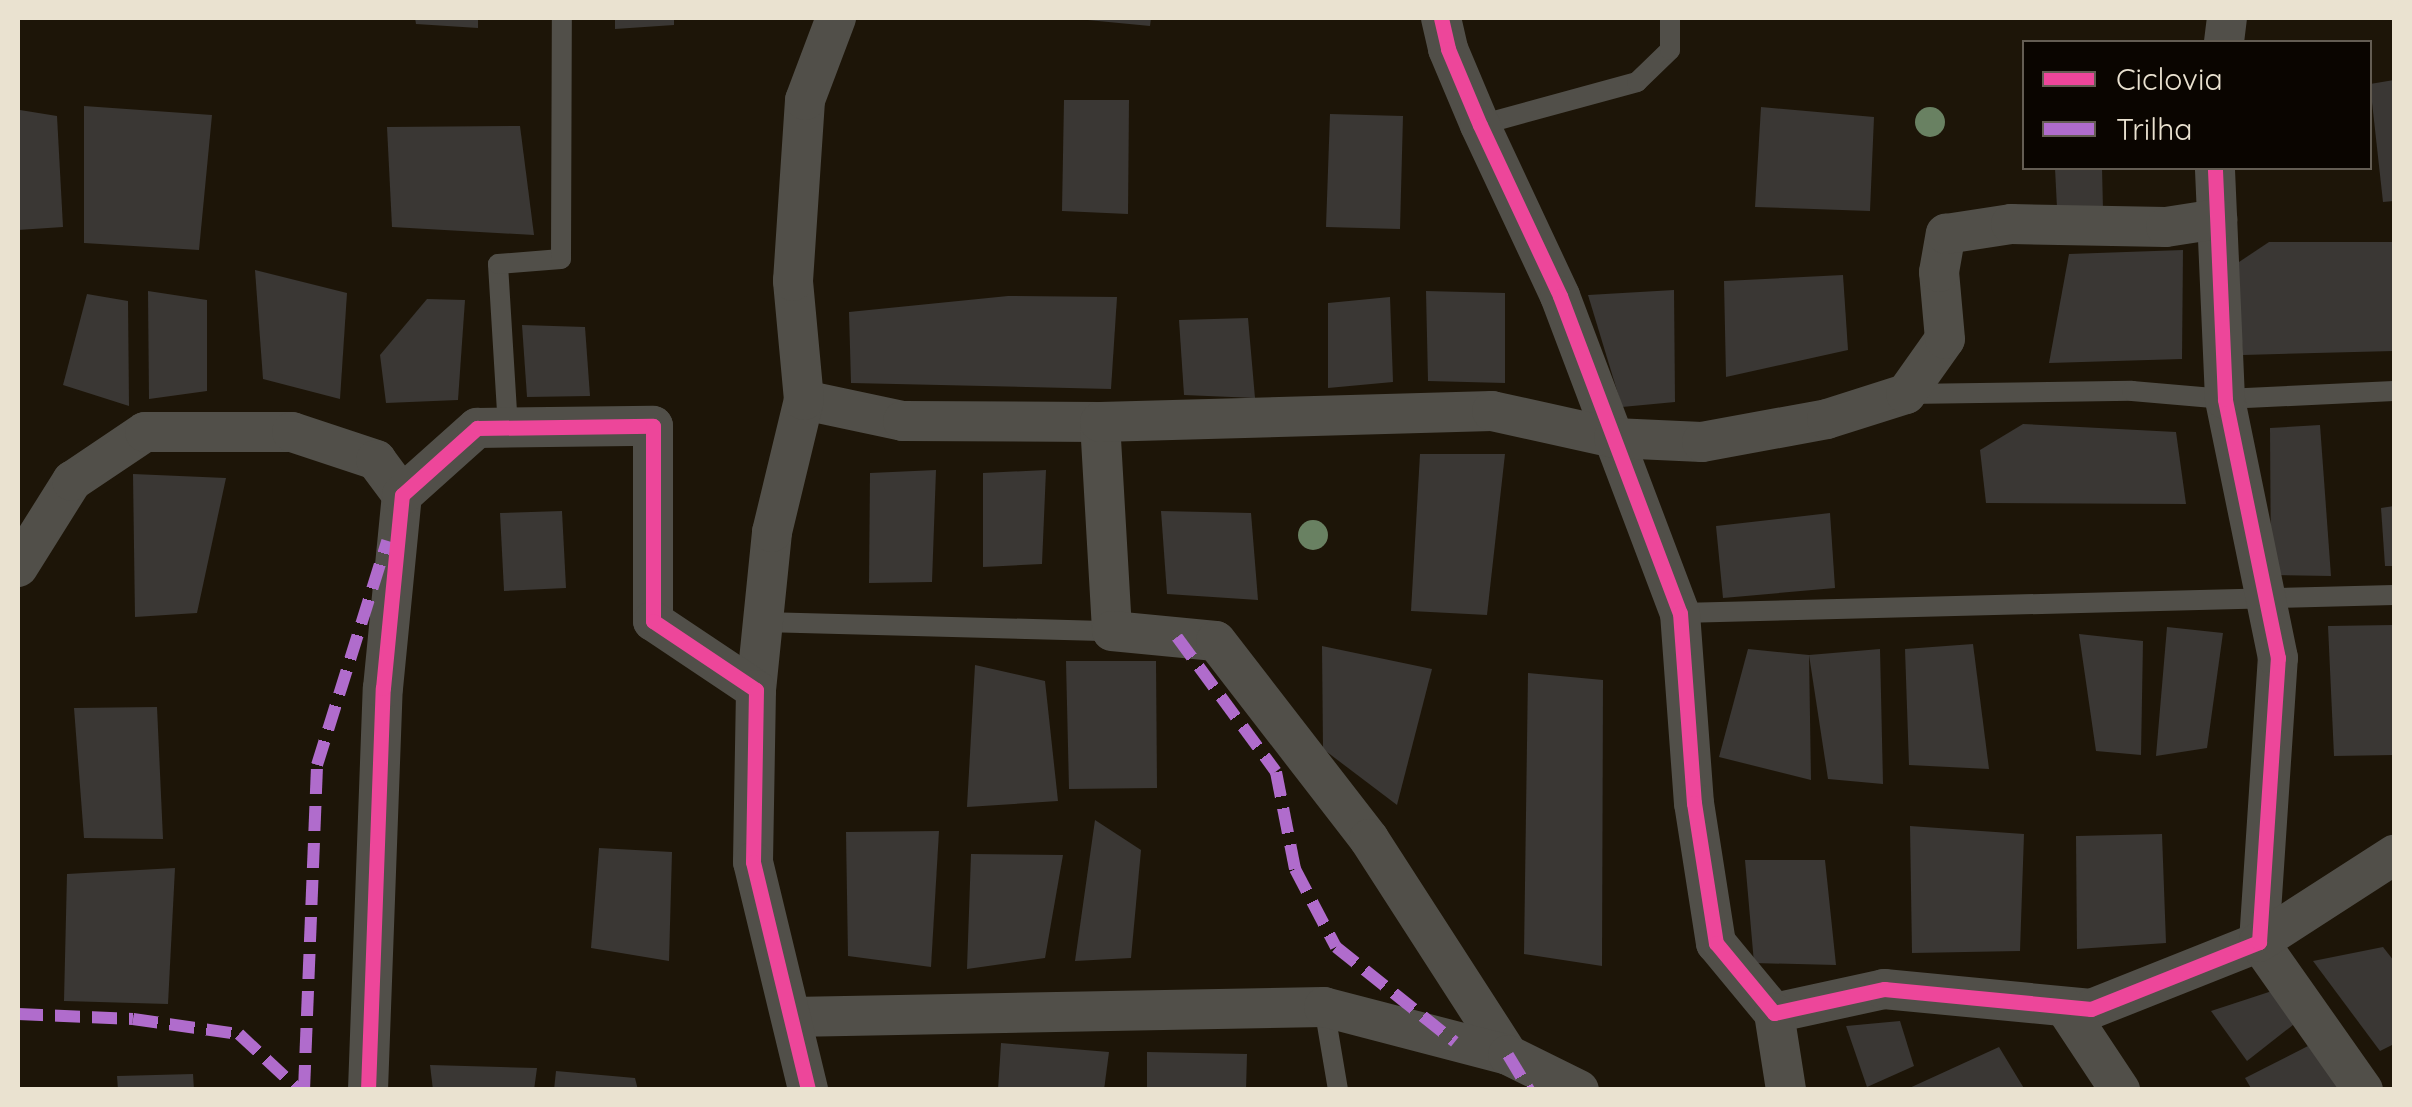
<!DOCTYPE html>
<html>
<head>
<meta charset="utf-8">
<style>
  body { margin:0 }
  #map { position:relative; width:2412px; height:1107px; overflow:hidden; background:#1d1508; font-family:Quicksand,sans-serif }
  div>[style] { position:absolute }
  .building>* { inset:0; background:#3a3734 }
  .lane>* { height:20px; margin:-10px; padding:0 10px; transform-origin:10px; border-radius:10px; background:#514f49 }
  .street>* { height:40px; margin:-20px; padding:0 20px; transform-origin:20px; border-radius:20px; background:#514f49 }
  .quiet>* { height:12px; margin-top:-6px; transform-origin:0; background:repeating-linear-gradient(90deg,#b06ccc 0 25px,transparent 0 37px) }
  .cycleway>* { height:15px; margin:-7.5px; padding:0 7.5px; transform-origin:7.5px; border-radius:7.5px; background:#ed469a }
  .trees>* { width:30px; height:30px; margin:-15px; border-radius:50%; background:#698162 }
  span { translate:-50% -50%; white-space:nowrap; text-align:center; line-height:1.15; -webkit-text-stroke:9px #0a0500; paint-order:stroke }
  .frame { position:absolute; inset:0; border:20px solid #eae2d0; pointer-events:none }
  .legend { position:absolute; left:2022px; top:40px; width:350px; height:130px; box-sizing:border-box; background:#0a0500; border:2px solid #645d53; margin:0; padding:12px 18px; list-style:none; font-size:30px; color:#eae2d0 }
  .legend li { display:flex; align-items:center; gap:20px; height:50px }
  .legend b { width:50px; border:2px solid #645d53 }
</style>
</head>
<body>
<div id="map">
  <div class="building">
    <div style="clip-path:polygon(415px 18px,478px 18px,478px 28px,416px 24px)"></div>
    <div style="clip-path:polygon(615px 18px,674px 18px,674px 25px,615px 29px)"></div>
    <div style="clip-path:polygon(1067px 18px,1151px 18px,1150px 26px)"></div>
    <div style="clip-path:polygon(2394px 80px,2394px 201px,2383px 202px,2370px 84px)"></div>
    <div style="clip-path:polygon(1064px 100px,1129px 100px,1128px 214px,1062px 211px)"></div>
    <div style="clip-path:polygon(84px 106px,212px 115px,199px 250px,84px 243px)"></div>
    <div style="clip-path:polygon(1761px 107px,1874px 117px,1870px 211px,1755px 207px)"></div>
    <div style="clip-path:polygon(20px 110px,57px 116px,63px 227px,18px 230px)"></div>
    <div style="clip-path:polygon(1330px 114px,1403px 116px,1400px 229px,1326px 227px)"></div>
    <div style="clip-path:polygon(520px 126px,534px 235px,392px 227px,387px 127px)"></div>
    <div style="clip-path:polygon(2055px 168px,2102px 168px,2103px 210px,2057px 208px)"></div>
    <div style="clip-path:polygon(2269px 242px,2394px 242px,2394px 351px,2243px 355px,2236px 264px)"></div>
    <div style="clip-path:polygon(2183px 250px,2182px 359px,2049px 363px,2069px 254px)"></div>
    <div style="clip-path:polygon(255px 270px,347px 293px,340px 399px,263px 379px)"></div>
    <div style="clip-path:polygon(1843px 275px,1848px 350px,1726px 377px,1724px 281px)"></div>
    <div style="clip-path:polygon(1674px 290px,1675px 402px,1622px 407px,1588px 295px)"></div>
    <div style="clip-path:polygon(148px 291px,207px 300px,207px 391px,149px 399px)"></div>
    <div style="clip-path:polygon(1426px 291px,1505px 293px,1505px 383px,1428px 381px)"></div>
    <div style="clip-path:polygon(87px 294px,128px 301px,129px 406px,63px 385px)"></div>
    <div style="clip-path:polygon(1008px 296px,1117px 297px,1111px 389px,851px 383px,849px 312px)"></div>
    <div style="clip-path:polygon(1390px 297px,1393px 382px,1328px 388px,1328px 303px)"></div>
    <div style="clip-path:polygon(427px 299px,465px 300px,458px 400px,386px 403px,380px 355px)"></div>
    <div style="clip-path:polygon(1248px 318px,1255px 398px,1184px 395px,1179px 320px)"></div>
    <div style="clip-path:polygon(522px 325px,585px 327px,590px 396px,527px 397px)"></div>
    <div style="clip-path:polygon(2023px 424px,2176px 432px,2186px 504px,1986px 503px,1980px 450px)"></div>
    <div style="clip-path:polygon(2320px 425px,2331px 576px,2271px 575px,2270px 428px)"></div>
    <div style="clip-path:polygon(1420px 454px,1505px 454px,1487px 615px,1411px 611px)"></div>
    <div style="clip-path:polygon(936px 470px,932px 582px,869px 583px,870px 473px)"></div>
    <div style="clip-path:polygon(1046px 470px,1042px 564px,983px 567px,983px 473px)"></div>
    <div style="clip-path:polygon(133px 474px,226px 478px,197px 613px,135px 617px)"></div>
    <div style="clip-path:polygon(2394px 506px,2394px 566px,2385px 566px,2381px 508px)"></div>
    <div style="clip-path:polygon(562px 511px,566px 588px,504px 591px,500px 513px)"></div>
    <div style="clip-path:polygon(1161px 511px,1251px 513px,1258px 600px,1167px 594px)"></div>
    <div style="clip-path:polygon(1830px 513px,1835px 588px,1723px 598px,1716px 526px)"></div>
    <div style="clip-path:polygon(2394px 625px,2394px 755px,2334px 756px,2328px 626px)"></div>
    <div style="clip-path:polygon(2167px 627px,2223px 633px,2207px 748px,2156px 756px)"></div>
    <div style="clip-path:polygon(2079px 634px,2143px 641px,2141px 755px,2096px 751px)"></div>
    <div style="clip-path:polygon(1973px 644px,1989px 769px,1909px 765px,1905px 649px)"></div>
    <div style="clip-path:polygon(1322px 646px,1432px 669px,1397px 805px,1323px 749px)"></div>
    <div style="clip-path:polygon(1748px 649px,1809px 655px,1811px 780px,1719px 757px)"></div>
    <div style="clip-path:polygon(1880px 649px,1883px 784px,1828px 779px,1809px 655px)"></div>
    <div style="clip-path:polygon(1066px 661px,1156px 661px,1157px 788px,1069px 789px)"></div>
    <div style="clip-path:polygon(975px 665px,1045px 681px,1058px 801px,967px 807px)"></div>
    <div style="clip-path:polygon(1528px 673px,1603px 680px,1602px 966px,1524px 954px)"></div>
    <div style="clip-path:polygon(157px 707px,163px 839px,84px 838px,74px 708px)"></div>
    <div style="clip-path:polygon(1095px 820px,1141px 850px,1131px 958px,1075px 961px)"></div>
    <div style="clip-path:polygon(1910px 826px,2024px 834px,2020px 951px,1912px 953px)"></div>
    <div style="clip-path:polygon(939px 831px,931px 967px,848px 956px,846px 832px)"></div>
    <div style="clip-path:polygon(2162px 834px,2166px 943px,2077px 949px,2076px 836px)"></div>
    <div style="clip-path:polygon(599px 848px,672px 852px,669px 961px,591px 948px)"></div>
    <div style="clip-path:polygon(971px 854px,1063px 855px,1045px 958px,967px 969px)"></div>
    <div style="clip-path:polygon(1745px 860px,1825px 860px,1836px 965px,1754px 963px)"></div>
    <div style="clip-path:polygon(175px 868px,168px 1004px,64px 1001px,67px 874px)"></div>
    <div style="clip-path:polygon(2383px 947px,2394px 961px,2394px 1044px,2380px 1051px,2313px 961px)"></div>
    <div style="clip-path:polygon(2272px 991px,2298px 1021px,2247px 1061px,2211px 1011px)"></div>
    <div style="clip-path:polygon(1900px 1021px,1914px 1066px,1867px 1087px,1846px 1026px)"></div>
    <div style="clip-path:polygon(1001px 1043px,1109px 1052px,1104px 1090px,998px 1090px)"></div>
    <div style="clip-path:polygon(2308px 1046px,2343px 1090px,2252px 1090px,2245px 1078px)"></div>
    <div style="clip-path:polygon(1999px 1047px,2025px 1090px,1905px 1090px)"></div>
    <div style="clip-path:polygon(1147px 1052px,1247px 1054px,1246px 1090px,1147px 1090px)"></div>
    <div style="clip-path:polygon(430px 1065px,537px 1068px,534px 1090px,433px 1090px)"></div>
    <div style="clip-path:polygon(556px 1071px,635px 1078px,638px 1090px,554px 1090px)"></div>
    <div style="clip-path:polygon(193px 1074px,194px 1090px,118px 1090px,117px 1076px)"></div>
  </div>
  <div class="lane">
    <div style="left:1480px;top:125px;width:163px;rotate:-15.3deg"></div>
    <div style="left:1637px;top:82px;width:46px;rotate:-44.1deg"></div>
    <div style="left:1670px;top:50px;width:32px;rotate:-90deg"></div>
    <div style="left:1907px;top:394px;width:225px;rotate:-0.8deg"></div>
    <div style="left:2132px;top:391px;width:93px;rotate:4.9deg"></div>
    <div style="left:2225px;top:399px;width:169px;rotate:-2.7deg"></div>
    <div style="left:508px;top:428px;width:164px;rotate:-93.5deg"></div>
    <div style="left:498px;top:264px;width:63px;rotate:-4.5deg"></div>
    <div style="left:561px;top:259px;width:241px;rotate:-89.8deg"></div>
    <div style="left:1680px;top:613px;width:714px;rotate:-1.44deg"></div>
    <div style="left:763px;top:622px;width:349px;rotate:1.5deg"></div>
    <div style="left:1324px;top:1007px;width:84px;rotate:80.4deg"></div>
  </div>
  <div class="street">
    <div style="left:1441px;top:18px;width:32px;rotate:77deg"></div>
    <div style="left:1448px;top:49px;width:82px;rotate:67.2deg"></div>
    <div style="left:1480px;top:125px;width:189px;rotate:64.9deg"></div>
    <div style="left:1560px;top:296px;width:339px;rotate:69.3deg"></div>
    <div style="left:1680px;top:613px;width:191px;rotate:85.8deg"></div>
    <div style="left:1694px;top:803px;width:142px;rotate:81.1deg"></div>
    <div style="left:1716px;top:943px;width:91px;rotate:50.4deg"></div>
    <div style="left:1774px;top:1013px;width:113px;rotate:-12.3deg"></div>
    <div style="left:1884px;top:989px;width:208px;rotate:5.5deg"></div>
    <div style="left:2091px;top:1009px;width:181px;rotate:-21.7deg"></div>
    <div style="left:2259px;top:942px;width:285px;rotate:-86.2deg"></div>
    <div style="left:2278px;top:658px;width:264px;rotate:-101.6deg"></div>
    <div style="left:2225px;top:399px;width:231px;rotate:-92.5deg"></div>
    <div style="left:2224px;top:42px;width:24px;rotate:-83deg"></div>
    <div style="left:804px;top:400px;width:101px;rotate:12deg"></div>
    <div style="left:903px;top:421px;width:197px;rotate:0.3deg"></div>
    <div style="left:1100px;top:422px;width:209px;rotate:86.7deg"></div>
    <div style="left:1112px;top:631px;width:104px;rotate:5.5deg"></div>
    <div style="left:1216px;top:641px;width:250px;rotate:52.3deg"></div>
    <div style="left:1369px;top:839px;width:257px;rotate:57.2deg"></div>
    <div style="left:1100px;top:422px;width:392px;rotate:-1.6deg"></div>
    <div style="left:1492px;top:411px;width:125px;rotate:12.5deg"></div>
    <div style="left:1614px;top:438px;width:88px;rotate:2.6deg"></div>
    <div style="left:1702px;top:442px;width:127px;rotate:-10.4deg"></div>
    <div style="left:1827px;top:419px;width:83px;rotate:-17.6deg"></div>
    <div style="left:1906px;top:394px;width:67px;rotate:-54.7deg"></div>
    <div style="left:1945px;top:339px;width:67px;rotate:-95.1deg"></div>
    <div style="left:1939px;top:272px;width:39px;rotate:-80deg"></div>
    <div style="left:1946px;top:234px;width:66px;rotate:-8.7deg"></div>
    <div style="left:2011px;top:224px;width:155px;rotate:1.1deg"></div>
    <div style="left:2166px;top:227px;width:52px;rotate:-8.9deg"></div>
    <div style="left:18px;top:567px;width:102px;rotate:-57.9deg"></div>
    <div style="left:72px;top:481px;width:88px;rotate:-33.9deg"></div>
    <div style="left:145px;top:432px;width:147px"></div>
    <div style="left:292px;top:432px;width:89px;rotate:18.4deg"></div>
    <div style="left:376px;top:460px;width:44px;rotate:53.4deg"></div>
    <div style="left:756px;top:690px;width:159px;rotate:-84.2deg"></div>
    <div style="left:772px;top:532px;width:136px;rotate:-76.4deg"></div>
    <div style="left:804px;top:400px;width:120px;rotate:-95.3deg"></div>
    <div style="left:793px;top:281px;width:181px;rotate:-86.2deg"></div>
    <div style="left:805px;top:100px;width:88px;rotate:-69.3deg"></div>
    <div style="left:2065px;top:1007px;width:100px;rotate:56.5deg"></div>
    <div style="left:1774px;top:1013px;width:78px;rotate:81.1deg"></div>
    <div style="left:792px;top:1017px;width:532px;rotate:-1.08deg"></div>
    <div style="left:1324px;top:1007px;width:190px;rotate:14.6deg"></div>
    <div style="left:1508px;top:1055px;width:79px;rotate:26.2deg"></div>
    <div style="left:368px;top:1090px;width:402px;rotate:-87.9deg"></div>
    <div style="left:383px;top:688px;width:194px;rotate:-84.4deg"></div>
    <div style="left:402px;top:495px;width:101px;rotate:-41.8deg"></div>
    <div style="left:477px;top:428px;width:176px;rotate:-0.7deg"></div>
    <div style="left:653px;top:426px;width:195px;rotate:90deg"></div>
    <div style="left:653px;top:621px;width:124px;rotate:33.8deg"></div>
    <div style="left:756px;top:690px;width:172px;rotate:91deg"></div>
    <div style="left:753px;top:862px;width:235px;rotate:76.4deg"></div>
    <div style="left:2363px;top:1090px;width:181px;rotate:-125.1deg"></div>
    <div style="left:2259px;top:942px;width:161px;rotate:-32.8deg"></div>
  </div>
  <div class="quiet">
    <div style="left:1177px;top:637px;width:167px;rotate:53.7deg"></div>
    <div style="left:1276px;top:772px;width:99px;rotate:78.9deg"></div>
    <div style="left:1295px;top:869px;width:88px;rotate:62.3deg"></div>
    <div style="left:1336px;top:947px;width:152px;rotate:38.6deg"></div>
    <div style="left:18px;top:1014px;width:115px;rotate:2.5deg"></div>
    <div style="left:133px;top:1019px;width:107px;rotate:8.1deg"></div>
    <div style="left:239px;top:1034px;width:82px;rotate:43deg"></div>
    <div style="left:1508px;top:1055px;width:41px;rotate:59deg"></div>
    <div style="left:304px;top:1090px;width:325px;rotate:-87.7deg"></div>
    <div style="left:317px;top:765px;width:235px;rotate:-72.6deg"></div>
  </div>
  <div class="cycleway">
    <div style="left:1441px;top:18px;width:32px;rotate:77deg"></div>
    <div style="left:1448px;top:49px;width:82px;rotate:67.2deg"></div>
    <div style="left:1480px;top:125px;width:189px;rotate:64.9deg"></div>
    <div style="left:1560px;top:296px;width:339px;rotate:69.3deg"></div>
    <div style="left:1680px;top:613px;width:191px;rotate:85.8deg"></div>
    <div style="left:1694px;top:803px;width:142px;rotate:81.1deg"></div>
    <div style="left:1716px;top:943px;width:91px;rotate:50.4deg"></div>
    <div style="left:1774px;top:1013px;width:113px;rotate:-12.3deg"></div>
    <div style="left:1884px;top:989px;width:208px;rotate:5.5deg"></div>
    <div style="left:2091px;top:1009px;width:181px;rotate:-21.7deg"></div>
    <div style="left:2259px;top:942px;width:285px;rotate:-86.2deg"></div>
    <div style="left:2278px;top:658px;width:264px;rotate:-101.6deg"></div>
    <div style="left:2225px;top:399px;width:231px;rotate:-92.5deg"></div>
    <div style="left:368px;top:1090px;width:402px;rotate:-87.9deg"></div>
    <div style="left:383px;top:688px;width:194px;rotate:-84.4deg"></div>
    <div style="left:402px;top:495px;width:101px;rotate:-41.8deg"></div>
    <div style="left:477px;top:428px;width:176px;rotate:-0.7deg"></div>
    <div style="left:653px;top:426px;width:195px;rotate:90deg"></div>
    <div style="left:653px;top:621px;width:124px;rotate:33.8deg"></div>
    <div style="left:756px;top:690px;width:172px;rotate:91deg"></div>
    <div style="left:753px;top:862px;width:235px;rotate:76.4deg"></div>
  </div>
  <div class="trees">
    <div style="left:1930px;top:122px"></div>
    <div style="left:1313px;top:535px"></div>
  </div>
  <div class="frame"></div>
  <ul class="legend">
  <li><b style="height:12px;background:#ed469a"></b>Ciclovia</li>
  <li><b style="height:12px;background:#b06ccc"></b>Trilha</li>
  </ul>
</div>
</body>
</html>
